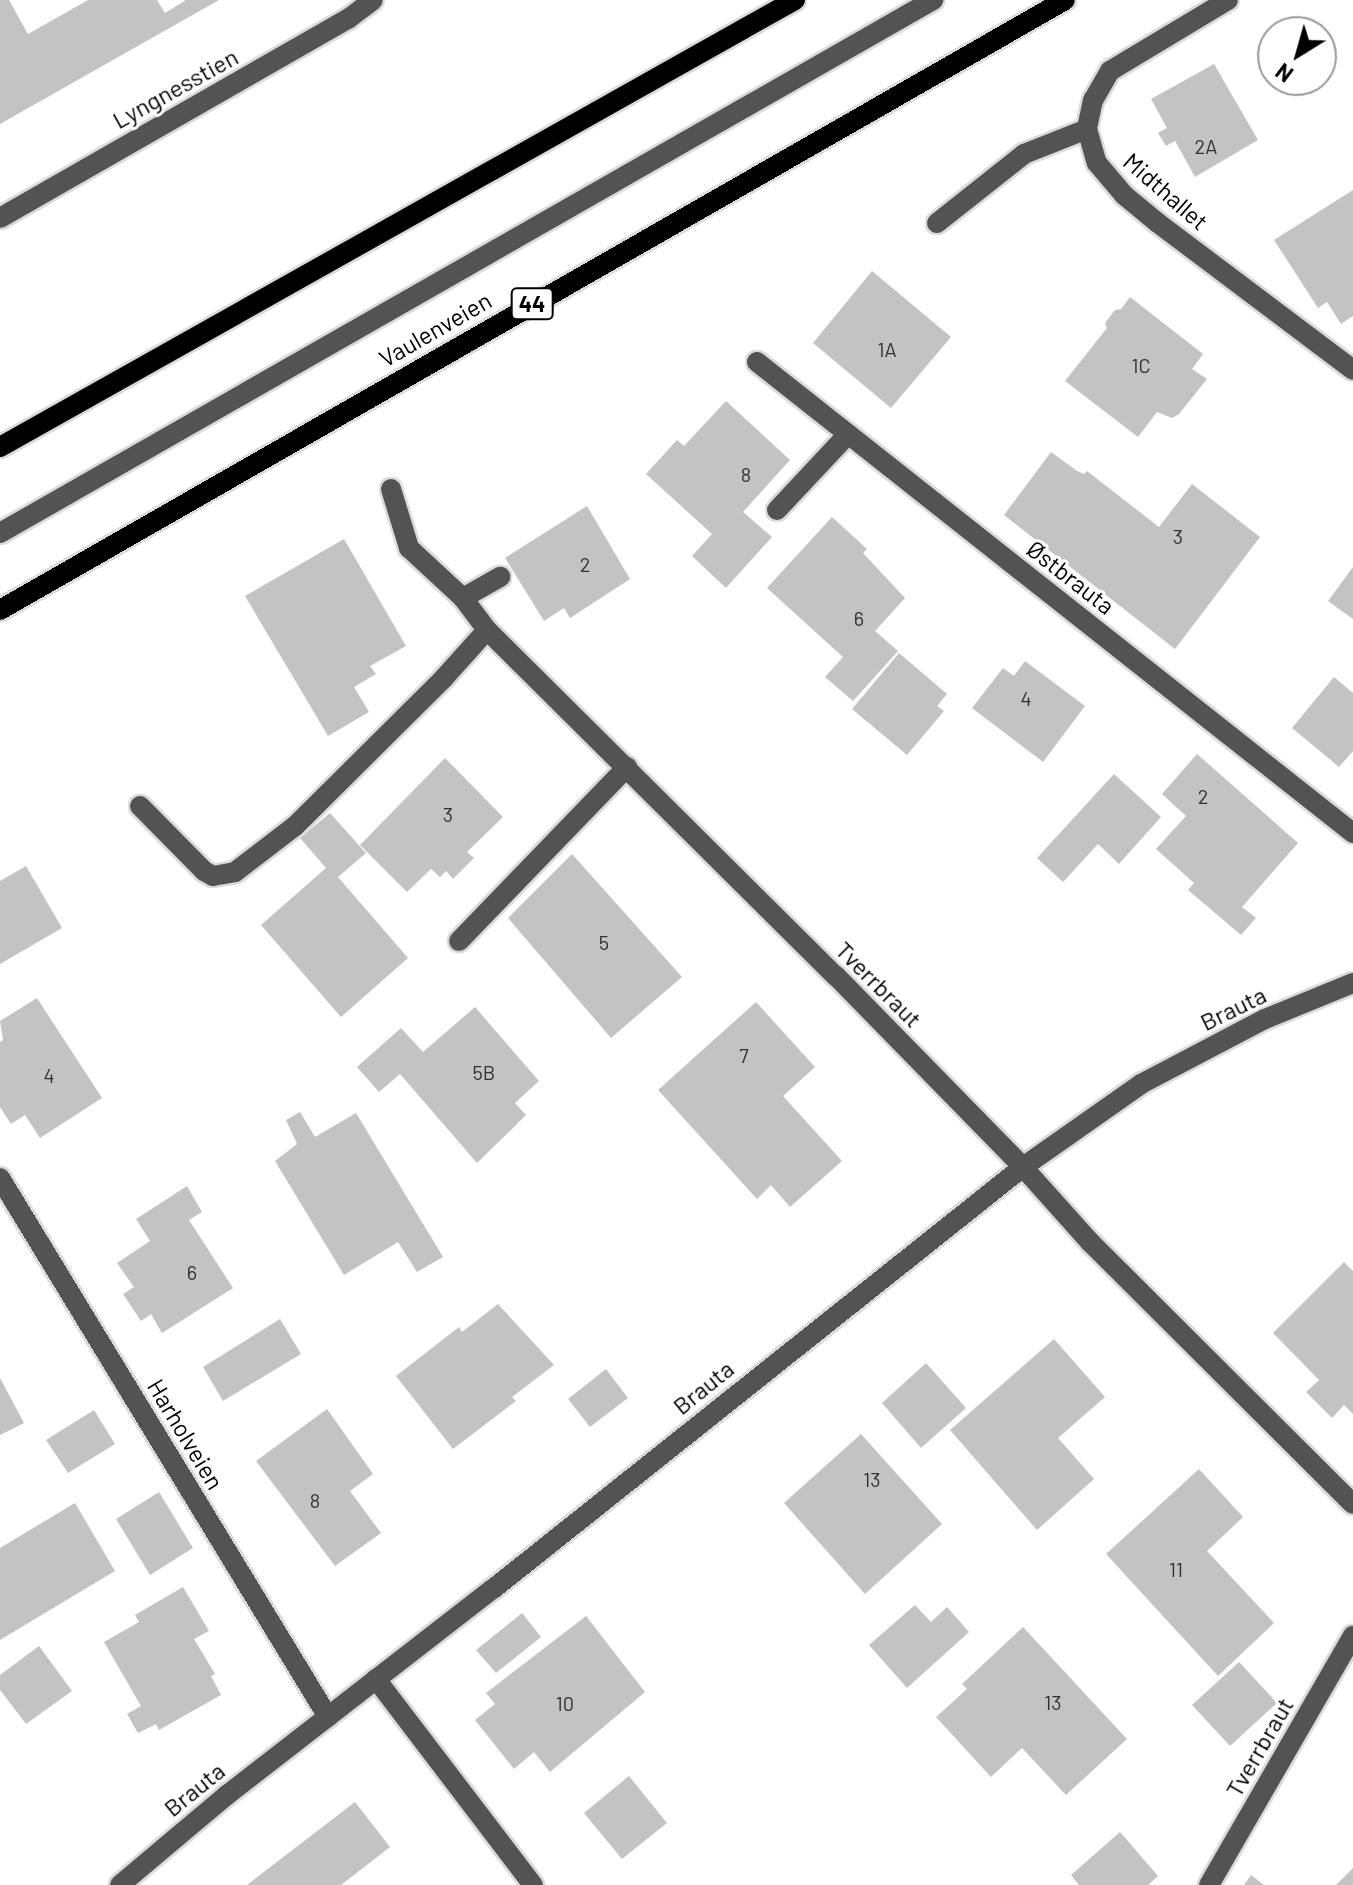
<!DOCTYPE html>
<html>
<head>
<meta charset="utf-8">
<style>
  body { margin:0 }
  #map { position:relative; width:1353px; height:1885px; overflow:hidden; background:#fff; font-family:Barlow,sans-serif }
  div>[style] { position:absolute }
  .building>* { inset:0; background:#c3c3c3 }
  .roads { filter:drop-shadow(2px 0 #dbdbdb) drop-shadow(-2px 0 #dbdbdb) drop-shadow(0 2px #dbdbdb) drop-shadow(0 -2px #dbdbdb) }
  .minor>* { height:20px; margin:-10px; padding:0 10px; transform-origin:10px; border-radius:10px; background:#535353 }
  .major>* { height:20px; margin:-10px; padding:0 10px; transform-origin:10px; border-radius:10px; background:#000 }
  span { translate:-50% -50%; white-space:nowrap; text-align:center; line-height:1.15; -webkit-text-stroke:6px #fff; paint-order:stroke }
  .number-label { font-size:20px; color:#313131 }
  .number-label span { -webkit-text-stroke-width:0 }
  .shield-label span { padding:2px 6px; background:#fff; border:2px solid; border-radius:6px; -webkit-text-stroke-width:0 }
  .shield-label { font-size:22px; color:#000; font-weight:700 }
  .street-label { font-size:24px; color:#000 }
  .north { position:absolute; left:1257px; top:16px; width:80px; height:80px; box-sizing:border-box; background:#fff; border:2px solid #999; border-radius:50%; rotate:217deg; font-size:22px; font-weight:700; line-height:32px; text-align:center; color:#000 }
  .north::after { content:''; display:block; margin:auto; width:28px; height:36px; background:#000; clip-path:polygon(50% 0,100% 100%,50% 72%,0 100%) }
</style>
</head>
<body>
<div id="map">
  <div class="building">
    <div style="clip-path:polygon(0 0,9px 0,28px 34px,88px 0,157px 0,165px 13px,186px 0,219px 0,0 124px)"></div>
    <div style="clip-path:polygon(1214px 64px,1258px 140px,1195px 177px,1175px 141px,1166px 146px,1158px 133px,1167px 128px,1151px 99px)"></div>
    <div style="clip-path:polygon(1353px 190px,1353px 316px,1341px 324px,1327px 302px,1318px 308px,1274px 240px)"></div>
    <div style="clip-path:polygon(872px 271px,951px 337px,891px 408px,813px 343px)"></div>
    <div style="clip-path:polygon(1130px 297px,1203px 354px,1192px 369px,1207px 379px,1179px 414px,1172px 418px,1157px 412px,1138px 437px,1065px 381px,1107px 328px,1105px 323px,1115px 310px,1121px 309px)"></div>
    <div style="clip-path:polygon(726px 401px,790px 460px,743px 512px,772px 537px,726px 588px,692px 556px,712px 534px,646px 474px,677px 440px,684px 446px)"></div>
    <div style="clip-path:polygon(1051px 452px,1077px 471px,1084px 474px,1087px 471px,1159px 527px,1192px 484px,1260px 537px,1175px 649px,1004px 515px)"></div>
    <div style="clip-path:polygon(587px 506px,630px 579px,570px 618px,564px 608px,544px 621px,505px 558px)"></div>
    <div style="clip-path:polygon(832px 517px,867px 549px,863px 553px,905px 598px,875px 631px,898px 651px,853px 701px,825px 677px,843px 657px,767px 588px)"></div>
    <div style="clip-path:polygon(344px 539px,406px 646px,370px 666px,376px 674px,354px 687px,369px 712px,328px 736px,245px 596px)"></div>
    <div style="clip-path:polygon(1353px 567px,1353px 619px,1328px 601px)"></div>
    <div style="clip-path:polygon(899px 653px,947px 694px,937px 706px,944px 711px,907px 755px,852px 709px)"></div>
    <div style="clip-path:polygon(1025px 661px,1085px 706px,1043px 762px,972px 708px,1003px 668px,1014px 676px)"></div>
    <div style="clip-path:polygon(1334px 677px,1353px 693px,1353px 751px,1339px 767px,1292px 728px)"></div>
    <div style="clip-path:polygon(1197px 754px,1298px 843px,1242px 907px,1256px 918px,1241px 935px,1188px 890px,1194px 883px,1156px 849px,1186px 816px,1162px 794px)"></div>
    <div style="clip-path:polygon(445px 758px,503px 817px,467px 852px,474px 858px,453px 879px,446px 871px,440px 877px,431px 869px,407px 892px,360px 845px)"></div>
    <div style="clip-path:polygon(1114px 774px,1161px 817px,1119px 864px,1098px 844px,1063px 882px,1037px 858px)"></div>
    <div style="clip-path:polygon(330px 813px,366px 853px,338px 877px,408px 958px,341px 1017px,261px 925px,326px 868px,300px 838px)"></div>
    <div style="clip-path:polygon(572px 854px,682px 977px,611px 1038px,508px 918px)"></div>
    <div style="clip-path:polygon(26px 866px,62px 928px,0 964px,0 881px)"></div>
    <div style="clip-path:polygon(37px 998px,102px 1098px,40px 1138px,25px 1115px,11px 1124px,0 1107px,0 1042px,3px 1040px,0 1021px)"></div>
    <div style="clip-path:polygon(756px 1002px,815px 1067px,783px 1096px,842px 1161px,790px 1207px,771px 1185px,757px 1199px,658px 1090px)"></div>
    <div style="clip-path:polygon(475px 1007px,539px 1081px,515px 1103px,526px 1115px,477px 1163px,400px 1074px,379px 1092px,357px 1067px,401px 1028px,423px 1052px)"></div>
    <div style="clip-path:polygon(300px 1112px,315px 1137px,356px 1113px,443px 1257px,417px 1272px,398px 1242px,344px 1275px,275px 1161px,297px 1144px,286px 1120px)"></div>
    <div style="clip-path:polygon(187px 1186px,202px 1212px,189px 1220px,233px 1288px,162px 1333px,151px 1314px,141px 1321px,123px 1294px,134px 1287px,117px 1263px,150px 1241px,136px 1219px)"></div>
    <div style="clip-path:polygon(1344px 1262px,1353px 1271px,1353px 1414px,1344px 1405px,1332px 1418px,1306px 1392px,1319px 1380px,1273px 1333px)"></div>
    <div style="clip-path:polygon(498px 1304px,554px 1365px,512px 1397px,516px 1401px,453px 1449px,396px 1376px,459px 1327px,462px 1332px)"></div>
    <div style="clip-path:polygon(280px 1319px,301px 1354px,223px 1401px,203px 1367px)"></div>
    <div style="clip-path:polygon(1054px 1339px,1105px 1397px,1058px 1438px,1094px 1479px,1037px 1530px,950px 1430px)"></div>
    <div style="clip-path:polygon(926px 1363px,966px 1408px,921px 1448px,882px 1403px)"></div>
    <div style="clip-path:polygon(606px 1369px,628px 1398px,590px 1427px,568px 1399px)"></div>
    <div style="clip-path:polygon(0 1378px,24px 1423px,0 1435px)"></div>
    <div style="clip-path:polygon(327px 1409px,373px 1474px,350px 1491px,381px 1533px,335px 1566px,256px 1461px)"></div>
    <div style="clip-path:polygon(94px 1410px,115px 1444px,68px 1473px,46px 1440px)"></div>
    <div style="clip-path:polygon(861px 1434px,942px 1524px,865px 1594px,784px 1503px)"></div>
    <div style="clip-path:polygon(1199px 1469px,1243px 1517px,1207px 1551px,1274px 1623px,1218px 1676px,1106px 1554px)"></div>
    <div style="clip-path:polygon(159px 1492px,193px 1548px,150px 1575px,116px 1519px)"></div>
    <div style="clip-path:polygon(75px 1503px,115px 1571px,0 1640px,0 1548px)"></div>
    <div style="clip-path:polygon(183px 1587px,209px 1631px,194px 1639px,215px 1674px,211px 1676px,221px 1695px,159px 1730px,156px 1724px,138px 1733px,127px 1714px,141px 1706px,104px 1642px,139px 1622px,135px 1615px)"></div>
    <div style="clip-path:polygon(915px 1605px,931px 1622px,947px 1607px,969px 1632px,907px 1688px,869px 1645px)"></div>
    <div style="clip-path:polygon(522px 1613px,541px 1637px,496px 1673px,476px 1650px)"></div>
    <div style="clip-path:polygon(586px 1616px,645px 1692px,550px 1772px,534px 1752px,514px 1769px,475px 1720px,495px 1704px,486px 1693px)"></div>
    <div style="clip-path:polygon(1023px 1627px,1127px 1739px,1066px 1795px,1022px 1748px,991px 1777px,936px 1717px,967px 1689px,962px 1684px)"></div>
    <div style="clip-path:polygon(39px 1646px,72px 1691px,26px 1724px,0 1690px,0 1675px)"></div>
    <div style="clip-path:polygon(1239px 1662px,1277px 1703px,1230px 1746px,1192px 1705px)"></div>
    <div style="clip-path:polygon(629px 1776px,667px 1823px,622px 1859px,584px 1813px)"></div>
    <div style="clip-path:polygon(355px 1802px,390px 1847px,341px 1885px,247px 1885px)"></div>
    <div style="clip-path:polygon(1120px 1832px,1158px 1876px,1148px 1885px,1079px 1885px,1071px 1875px)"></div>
    <div style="clip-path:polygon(1353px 1868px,1353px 1885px,1336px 1885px)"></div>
    <div style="clip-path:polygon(1251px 1875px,1264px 1885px,1244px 1885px)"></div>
  </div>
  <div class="roads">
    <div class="minor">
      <div style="left:1228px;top:0;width:138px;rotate:149deg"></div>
      <div style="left:1110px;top:71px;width:34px;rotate:120deg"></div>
      <div style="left:1093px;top:100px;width:30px;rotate:102deg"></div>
      <div style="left:1087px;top:129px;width:35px;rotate:74deg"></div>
      <div style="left:1097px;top:163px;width:42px;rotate:49.8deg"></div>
      <div style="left:1124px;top:195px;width:44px;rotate:39.5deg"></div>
      <div style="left:1158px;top:223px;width:244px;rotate:37deg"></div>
      <div style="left:0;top:218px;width:401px;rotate:-29.8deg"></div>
      <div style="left:348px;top:19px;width:31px;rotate:-37deg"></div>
      <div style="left:937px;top:223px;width:111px;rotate:-38.4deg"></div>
      <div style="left:1024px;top:154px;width:68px;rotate:-21.6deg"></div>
      <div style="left:757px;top:362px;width:760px;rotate:38.32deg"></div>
      <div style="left:391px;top:489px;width:62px;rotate:73deg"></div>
      <div style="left:409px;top:548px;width:74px;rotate:42.8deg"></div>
      <div style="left:463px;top:598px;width:40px;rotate:53deg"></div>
      <div style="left:487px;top:630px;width:491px;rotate:44.8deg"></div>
      <div style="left:836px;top:976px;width:267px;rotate:45.6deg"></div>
      <div style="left:1023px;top:1167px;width:101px;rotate:48.2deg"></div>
      <div style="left:1090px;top:1242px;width:371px;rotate:44.9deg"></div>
      <div style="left:777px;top:510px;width:104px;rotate:-46.9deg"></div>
      <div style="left:0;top:533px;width:1075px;rotate:-29.74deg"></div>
      <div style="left:463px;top:598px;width:43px;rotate:-29.6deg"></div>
      <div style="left:140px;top:806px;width:91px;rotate:45.4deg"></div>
      <div style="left:204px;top:871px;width:10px;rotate:29deg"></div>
      <div style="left:213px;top:876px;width:22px;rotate:-10deg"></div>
      <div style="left:235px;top:872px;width:76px;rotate:-37.5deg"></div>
      <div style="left:295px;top:826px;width:210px;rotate:-44.8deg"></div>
      <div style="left:444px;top:678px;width:64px;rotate:-48.1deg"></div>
      <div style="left:459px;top:941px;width:242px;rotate:-46deg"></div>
      <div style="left:0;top:1178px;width:631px;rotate:58.68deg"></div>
      <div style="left:376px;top:1679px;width:259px;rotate:52.7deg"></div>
      <div style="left:120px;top:1885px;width:140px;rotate:-40.1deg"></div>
      <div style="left:227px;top:1795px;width:336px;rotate:-37.8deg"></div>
      <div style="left:493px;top:1589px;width:677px;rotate:-38.53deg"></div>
      <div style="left:1023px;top:1167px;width:144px;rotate:-35.1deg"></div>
      <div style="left:1141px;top:1084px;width:140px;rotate:-27.7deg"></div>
      <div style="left:1265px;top:1019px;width:95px;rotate:-22.2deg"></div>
      <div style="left:1209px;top:1885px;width:288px;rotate:-60deg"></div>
    </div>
    <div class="major">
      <div style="left:0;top:447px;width:912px;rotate:-29.35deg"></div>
      <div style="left:0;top:610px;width:1227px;rotate:-29.8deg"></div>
    </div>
  </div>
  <div class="number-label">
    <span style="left:1206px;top:146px">2A</span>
    <span style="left:887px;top:349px">1A</span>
    <span style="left:1141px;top:365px">1C</span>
    <span style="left:746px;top:474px">8</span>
    <span style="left:1178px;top:536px">3</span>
    <span style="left:585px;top:564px">2</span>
    <span style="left:859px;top:618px">6</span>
    <span style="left:1026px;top:698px">4</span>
    <span style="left:1203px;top:796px">2</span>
    <span style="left:448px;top:814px">3</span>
    <span style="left:604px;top:942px">5</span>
    <span style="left:744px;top:1055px">7</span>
    <span style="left:484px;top:1072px">5B</span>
    <span style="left:49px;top:1075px">4</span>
    <span style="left:192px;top:1272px">6</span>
    <span style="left:872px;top:1479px">13</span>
    <span style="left:315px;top:1500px">8</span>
    <span style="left:1176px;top:1569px">11</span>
    <span style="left:1053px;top:1702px">13</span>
    <span style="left:565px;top:1703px">10</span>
  </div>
  <div class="shield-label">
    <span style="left:532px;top:304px">44</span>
  </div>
  <div class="street-label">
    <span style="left:175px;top:88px;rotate:-29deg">Lyngnesstien</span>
    <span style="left:1166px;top:191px;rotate:41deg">Midthallet</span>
    <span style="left:435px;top:329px;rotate:-30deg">Vaulenveien</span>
    <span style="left:1071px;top:577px;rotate:38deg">Østbrauta</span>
    <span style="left:879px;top:984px;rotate:45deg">Tverrbraut</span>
    <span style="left:1233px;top:1008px;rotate:-26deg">Brauta</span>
    <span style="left:703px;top:1387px;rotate:-39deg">Brauta</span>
    <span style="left:186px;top:1434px;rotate:59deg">Harholveien</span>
    <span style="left:1259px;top:1747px;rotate:-60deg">Tverrbraut</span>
    <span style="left:194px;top:1789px;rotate:-39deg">Brauta</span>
  </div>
  <div class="north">N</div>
</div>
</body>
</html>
